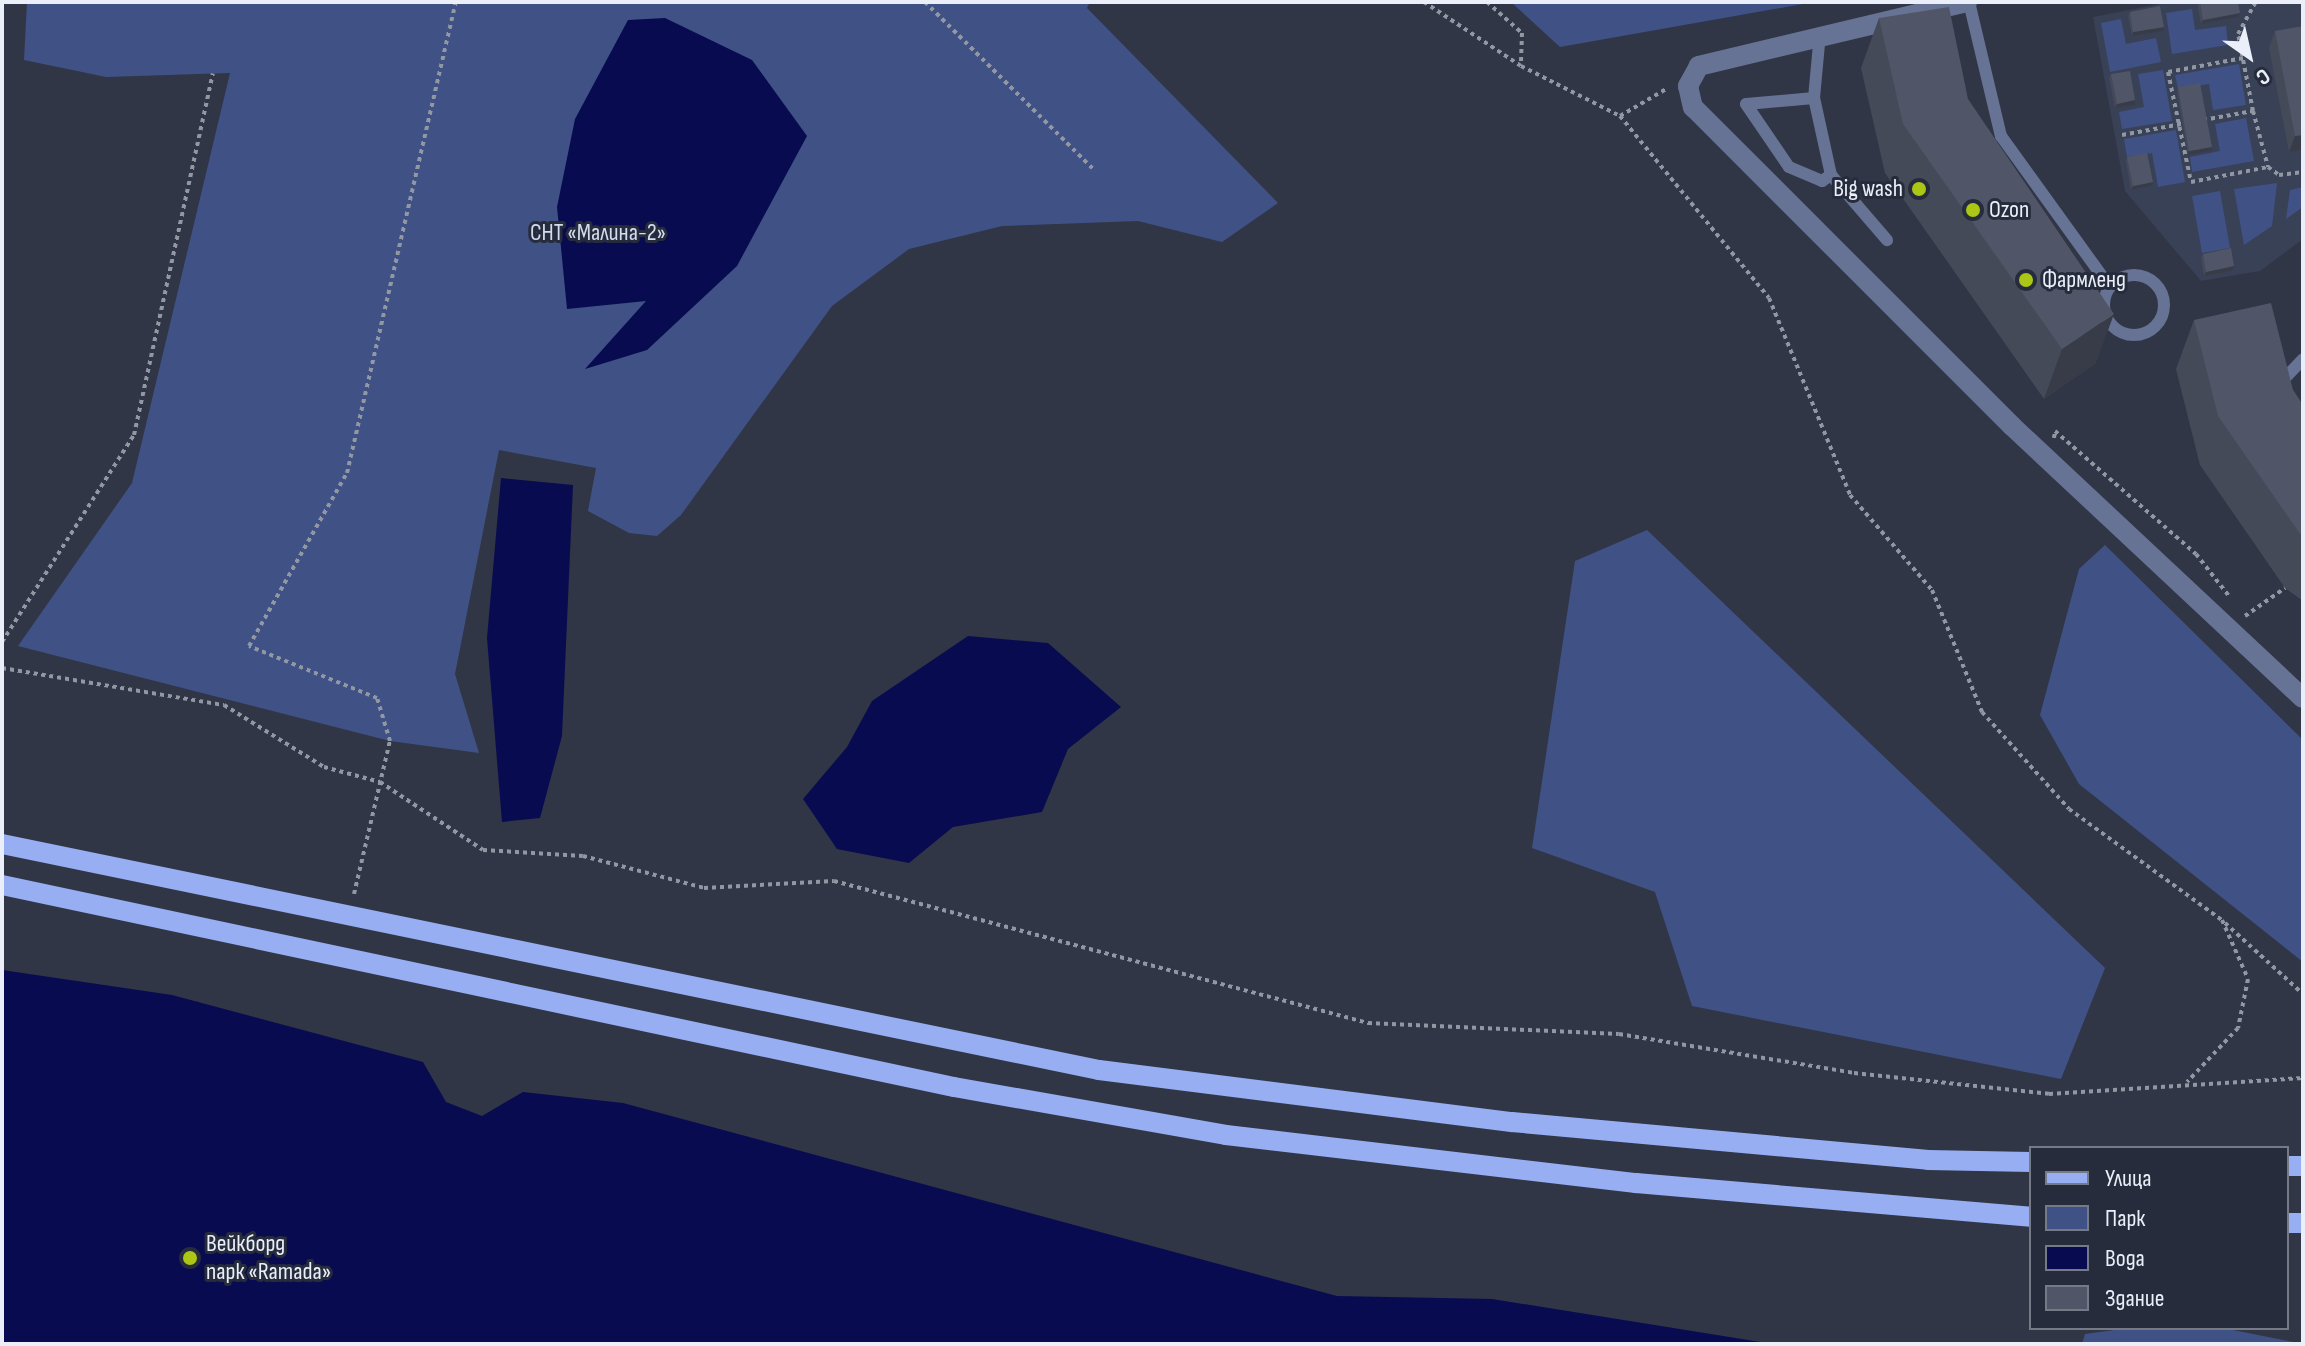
<!DOCTYPE html>
<html>
<head>
<meta charset="utf-8">
<style>
  body { margin:0 }
  #map { position:relative; width:2305px; height:1346px; overflow:hidden; background:#303646; font-family:"Sofia Sans Condensed",sans-serif }
  div>[style] { position:absolute }
  .built>* { inset:0; background:#394156 }
  .green>* { inset:0; background:#405186 }
  .water>* { inset:0; background:#080b50 }
  .path>* { height:4px; margin-top:-2px; transform-origin:0; background:repeating-linear-gradient(90deg,#9297a4 0 4px,transparent 0 8px) }
  .lane>* { height:12px; margin:-6px; padding:0 6px; transform-origin:6px; border-radius:6px; background:#677395 }
  .lane>.ring { margin:-6px; padding:0; box-sizing:content-box; background:none; border:12px solid #677395; border-radius:50% }
  .street>* { height:20px; margin:-10px; padding:0 10px; transform-origin:10px; border-radius:10px; background:#677395 }
  .primary>* { height:20px; margin:-10px; padding:0 10px; transform-origin:10px; border-radius:10px; background:#97aef3 }
  .wall>* { inset:0; background:#454a59 }
  .shaded-wall>* { inset:0; background:#383c48 }
  .building>* { inset:0; background:#505667 }
  .dots>* { width:22px; height:22px; translate:-50% -50%; box-sizing:border-box; border:4px solid #262c3b; border-radius:50% }
  span { translate:-50% -50%; white-space:nowrap; text-align:center; line-height:1.15; -webkit-text-stroke:6px #262c3b; paint-order:stroke }
  .poi-label { font-size:24px; color:#ebeffa }
  .right { translate:-100% -50%; text-align:right }
  .left { translate:0 -50%; text-align:left }
  .park-label { font-size:24px; color:#d3dbf0 }
  .frame { position:absolute; inset:0; border:4px solid #ebeffa; pointer-events:none }
  .legend { position:absolute; left:2029px; top:1146px; width:260px; height:184px; box-sizing:border-box; background:#262c3b; border:2px solid #757a87; margin:0; padding:10px 14px; list-style:none; font-size:24px; color:#ebeffa }
  .legend li { display:flex; align-items:center; gap:16px; height:40px }
  .legend b { width:40px; border:2px solid #757a87 }
  .north { position:absolute; left:2209px; top:16px; width:80px; height:80px; -webkit-text-stroke:6px #262c3b; paint-order:stroke; rotate:146deg; font-size:22px; font-weight:700; line-height:32px; text-align:center; color:#ebeffa }
  .north::after { content:''; display:block; margin:auto; width:28px; height:36px; background:#ebeffa; clip-path:polygon(50% 0,100% 100%,50% 72%,0 100%) }
</style>
</head>
<body>
<div id="map">
  <div class="built">
    <div style="clip-path:polygon(2170px 2px,2303px 2px,2303px 239px,2260px 271px,2201px 281px,2125px 191px,2093px 17px)"></div>
  </div>
  <div class="green">
    <div style="clip-path:polygon(27px 2px,1090px 2px,1087px 8px,1278px 203px,1222px 242px,1138px 221px,1002px 226px,909px 249px,832px 306px,681px 515px,657px 536px,629px 533px,588px 511px,596px 468px,499px 450px,455px 674px,479px 753px,390px 741px,18px 646px,132px 483px,230px 73px,106px 77px,24px 60px)"></div>
    <div style="clip-path:polygon(1511px 2px,1814px 2px,1560px 47px)"></div>
    <div style="clip-path:polygon(2192px 9px,2195px 30px,2226px 26px,2228px 45px,2172px 54px,2166px 13px)"></div>
    <div style="clip-path:polygon(2121px 19px,2126px 44px,2156px 38px,2161px 62px,2110px 72px,2101px 23px)"></div>
    <div style="clip-path:polygon(2239px 64px,2246px 105px,2213px 110px,2209px 84px,2178px 89px,2175px 75px)"></div>
    <div style="clip-path:polygon(2163px 70px,2172px 121px,2122px 129px,2119px 112px,2144px 107px,2138px 74px)"></div>
    <div style="clip-path:polygon(2246px 118px,2254px 161px,2192px 172px,2190px 157px,2220px 151px,2215px 124px)"></div>
    <div style="clip-path:polygon(2176px 130px,2185px 182px,2158px 187px,2152px 153px,2127px 157px,2124px 139px)"></div>
    <div style="clip-path:polygon(2277px 183px,2272px 226px,2244px 245px,2234px 189px)"></div>
    <div style="clip-path:polygon(2303px 187px,2303px 207px,2286px 219px,2290px 190px)"></div>
    <div style="clip-path:polygon(2220px 191px,2230px 248px,2202px 253px,2192px 196px)"></div>
    <div style="clip-path:polygon(1647px 530px,2105px 968px,2061px 1079px,1692px 1006px,1655px 892px,1532px 848px,1575px 561px)"></div>
    <div style="clip-path:polygon(2105px 545px,2303px 740px,2303px 962px,2079px 784px,2040px 715px,2079px 569px)"></div>
    <div style="clip-path:polygon(2129px 1328px,2223px 1328px,2303px 1344px,2082px 1344px,2085px 1334px)"></div>
  </div>
  <div class="water">
    <div style="clip-path:polygon(665px 18px,752px 60px,807px 136px,737px 266px,647px 350px,585px 369px,646px 301px,567px 309px,557px 207px,575px 119px,628px 20px)"></div>
    <div style="clip-path:polygon(501px 478px,573px 485px,562px 736px,540px 818px,502px 822px,487px 638px)"></div>
    <div style="clip-path:polygon(968px 636px,1048px 643px,1121px 707px,1068px 749px,1042px 812px,953px 827px,909px 863px,837px 849px,803px 799px,847px 747px,872px 701px)"></div>
    <div style="clip-path:polygon(2px 970px,172px 995px,423px 1062px,446px 1102px,482px 1116px,523px 1092px,623px 1103px,1337px 1296px,1492px 1299px,1773px 1344px,2px 1344px)"></div>
  </div>
  <div class="path">
    <div style="left:925px;top:2px;width:240px;rotate:44.8deg"></div>
    <div style="left:1424px;top:2px;width:116px;rotate:33.4deg"></div>
    <div style="left:1521px;top:66px;width:111px;rotate:26.8deg"></div>
    <div style="left:1620px;top:116px;width:235px;rotate:50.7deg"></div>
    <div style="left:1769px;top:298px;width:213px;rotate:67.6deg"></div>
    <div style="left:1850px;top:495px;width:125px;rotate:49.2deg"></div>
    <div style="left:1932px;top:590px;width:132px;rotate:67.7deg"></div>
    <div style="left:1982px;top:712px;width:130px;rotate:48.1deg"></div>
    <div style="left:2069px;top:809px;width:189px;rotate:36deg"></div>
    <div style="left:2222px;top:920px;width:64px;rotate:66.2deg"></div>
    <div style="left:2248px;top:979px;width:50px;rotate:101.5deg"></div>
    <div style="left:2238px;top:1028px;width:74px;rotate:133.4deg"></div>
    <div style="left:1487px;top:2px;width:47px;rotate:41.5deg"></div>
    <div style="left:1522px;top:33px;width:33px;rotate:92deg"></div>
    <div style="left:2243px;top:58px;width:76px;rotate:169.4deg"></div>
    <div style="left:2168px;top:72px;width:112px;rotate:78.2deg"></div>
    <div style="left:2191px;top:182px;width:78px;rotate:-11deg"></div>
    <div style="left:2253px;top:111px;width:78px;rotate:-101deg"></div>
    <div style="left:2238px;top:34px;width:37px;rotate:-61deg"></div>
    <div style="left:1620px;top:116px;width:53px;rotate:-30.4deg"></div>
    <div style="left:2203px;top:120px;width:51px;rotate:-10.2deg"></div>
    <div style="left:2253px;top:111px;width:58px;rotate:75deg"></div>
    <div style="left:2268px;top:167px;width:14px;rotate:36deg"></div>
    <div style="left:2279px;top:175px;width:24px;rotate:-7deg"></div>
    <div style="left:2122px;top:135px;width:66px;rotate:-10.5deg"></div>
    <div style="left:2054px;top:438px;width:7px;rotate:-82deg"></div>
    <div style="left:2055px;top:431px;width:187px;rotate:41.1deg"></div>
    <div style="left:2196px;top:554px;width:53px;rotate:51.8deg"></div>
    <div style="left:2245px;top:616px;width:49px;rotate:-35deg"></div>
    <div style="left:2px;top:642px;width:246px;rotate:-57.5deg"></div>
    <div style="left:134px;top:435px;width:370px;rotate:-77.7deg"></div>
    <div style="left:2px;top:668px;width:225px;rotate:9.5deg"></div>
    <div style="left:224px;top:705px;width:118px;rotate:31.8deg"></div>
    <div style="left:324px;top:767px;width:58px;rotate:15deg"></div>
    <div style="left:380px;top:782px;width:123px;rotate:33.4deg"></div>
    <div style="left:483px;top:850px;width:100px;rotate:3.4deg"></div>
    <div style="left:583px;top:856px;width:125px;rotate:14.8deg"></div>
    <div style="left:704px;top:888px;width:130px;rotate:-3.1deg"></div>
    <div style="left:834px;top:881px;width:553px;rotate:14.89deg"></div>
    <div style="left:1368px;top:1023px;width:251px;rotate:2.5deg"></div>
    <div style="left:1619px;top:1034px;width:238px;rotate:9.4deg"></div>
    <div style="left:1854px;top:1073px;width:196px;rotate:6.1deg"></div>
    <div style="left:2049px;top:1094px;width:255px;rotate:-3.6deg"></div>
    <div style="left:354px;top:894px;width:157px;rotate:-76.8deg"></div>
    <div style="left:390px;top:741px;width:45px;rotate:-106.8deg"></div>
    <div style="left:377px;top:698px;width:138px;rotate:-157.9deg"></div>
    <div style="left:249px;top:646px;width:199px;rotate:-60.5deg"></div>
    <div style="left:347px;top:473px;width:483px;rotate:-77deg"></div>
    <div style="left:2225px;top:923px;width:105px;rotate:42.3deg"></div>
  </div>
  <div class="lane">
    <div style="left:1969px;top:2px;width:138px;rotate:76.6deg"></div>
    <div style="left:2001px;top:136px;width:186px;rotate:54.2deg"></div>
    <div style="left:1814px;top:98px;width:68px;rotate:175deg"></div>
    <div style="left:1746px;top:104px;width:76px;rotate:55.7deg"></div>
    <div style="left:1789px;top:167px;width:36px;rotate:23deg"></div>
    <div style="left:1822px;top:181px;width:11px;rotate:-34deg"></div>
    <div style="left:1831px;top:175px;width:79px;rotate:-102.4deg"></div>
    <div style="left:1814px;top:98px;width:65px;rotate:-84.7deg"></div>
    <div style="left:1831px;top:175px;width:86px;rotate:49.3deg"></div>
    <div class="ring" style="left:2104px;top:275px;width:48px;height:48px"></div>
    <div style="left:2281px;top:382px;width:32px;rotate:-46deg"></div>
  </div>
  <div class="street">
    <div style="left:1967px;top:2px;width:276px;rotate:166.6deg"></div>
    <div style="left:1699px;top:66px;width:23px;rotate:119deg"></div>
    <div style="left:1688px;top:86px;width:22px;rotate:77deg"></div>
    <div style="left:1693px;top:107px;width:451px;rotate:45deg"></div>
    <div style="left:2012px;top:426px;width:398px;rotate:43.1deg"></div>
  </div>
  <div class="primary">
    <div style="left:2px;top:844px;width:1120px;rotate:11.64deg"></div>
    <div style="left:1099px;top:1070px;width:416px;rotate:7.2deg"></div>
    <div style="left:1512px;top:1122px;width:418px;rotate:5.2deg"></div>
    <div style="left:1928px;top:1160px;width:103px;rotate:1.1deg"></div>
    <div style="left:2px;top:885px;width:973px;rotate:11.98deg"></div>
    <div style="left:954px;top:1087px;width:276px;rotate:10deg"></div>
    <div style="left:1226px;top:1135px;width:413px;rotate:6.7deg"></div>
    <div style="left:1636px;top:1183px;width:396px;rotate:4.9deg"></div>
    <div style="left:2287px;top:1166px;width:16px"></div>
    <div style="left:2287px;top:1223px;width:16px"></div>
  </div>
  <div class="wall">
    <div style="clip-path:polygon(2197px 2px,2238px 2px,2238px 17px,2201px 24px)"></div>
    <div style="clip-path:polygon(2130px 12px,2164px 27px,2163px 31px,2132px 36px,2128px 16px)"></div>
    <div style="clip-path:polygon(1879px 18px,1968px 99px,2096px 363px,2044px 399px,1885px 173px,1861px 68px)"></div>
    <div style="clip-path:polygon(2275px 31px,2303px 150px,2289px 152px,2269px 48px)"></div>
    <div style="clip-path:polygon(2111px 74px,2134px 105px,2115px 108px,2109px 78px)"></div>
    <div style="clip-path:polygon(2178px 87px,2211px 151px,2188px 155px,2177px 92px)"></div>
    <div style="clip-path:polygon(2127px 157px,2151px 186px,2131px 190px,2126px 161px)"></div>
    <div style="clip-path:polygon(2203px 254px,2232px 271px,2204px 276px,2201px 258px)"></div>
    <div style="clip-path:polygon(2194px 320px,2293px 390px,2303px 405px,2303px 601px,2285px 588px,2200px 465px,2176px 369px)"></div>
  </div>
  <div class="shaded-wall">
    <div style="clip-path:polygon(2240px 13px,2238px 17px,2201px 24px,2203px 20px)"></div>
    <div style="clip-path:polygon(2164px 27px,2163px 31px,2132px 36px,2133px 32px)"></div>
    <div style="clip-path:polygon(2135px 100px,2134px 105px,2115px 108px,2117px 104px)"></div>
    <div style="clip-path:polygon(2303px 135px,2303px 150px,2289px 152px,2295px 136px)"></div>
    <div style="clip-path:polygon(2212px 147px,2211px 151px,2188px 155px,2189px 151px)"></div>
    <div style="clip-path:polygon(2153px 182px,2151px 186px,2131px 190px,2133px 186px)"></div>
    <div style="clip-path:polygon(2234px 266px,2232px 271px,2204px 276px,2206px 272px)"></div>
    <div style="clip-path:polygon(2114px 314px,2096px 363px,2044px 399px,2062px 349px)"></div>
  </div>
  <div class="building">
    <div style="clip-path:polygon(2200px 2px,2238px 2px,2240px 13px,2203px 20px)"></div>
    <div style="clip-path:polygon(2160px 6px,2164px 27px,2133px 32px,2130px 12px)"></div>
    <div style="clip-path:polygon(1949px 7px,1968px 99px,2114px 314px,2062px 349px,1903px 124px,1879px 18px)"></div>
    <div style="clip-path:polygon(2303px 26px,2303px 135px,2295px 136px,2275px 31px)"></div>
    <div style="clip-path:polygon(2130px 71px,2135px 100px,2117px 104px,2111px 74px)"></div>
    <div style="clip-path:polygon(2200px 83px,2212px 147px,2189px 151px,2178px 87px)"></div>
    <div style="clip-path:polygon(2147px 153px,2153px 182px,2133px 186px,2127px 157px)"></div>
    <div style="clip-path:polygon(2231px 248px,2234px 266px,2206px 272px,2203px 254px)"></div>
    <div style="clip-path:polygon(2271px 303px,2293px 390px,2303px 405px,2303px 538px,2218px 416px,2194px 320px)"></div>
  </div>
  <div class="dots">
    <div style="left:1919px;top:189px;background:#abc614"></div>
    <div style="left:1973px;top:210px;background:#abc614"></div>
    <div style="left:2026px;top:280px;background:#abc614"></div>
    <div style="left:190px;top:1258px;background:#abc614"></div>
  </div>
  <div class="poi-label">
    <span class="right" style="left:1903px;top:189px">Big wash</span>
    <span class="left" style="left:1989px;top:210px">Ozon</span>
    <span class="left" style="left:2042px;top:280px">Фармленд</span>
    <span class="left" style="left:206px;top:1258px">Вейкборд<br>парк «Ramada»</span>
  </div>
  <div class="park-label">
    <span style="left:598px;top:233px">СНТ «Малина-2»</span>
  </div>
  <div class="frame"></div>
  <ul class="legend">
  <li><b style="height:10px;background:#97aef3"></b>Улица</li>
  <li><b style="height:22px;background:#405186"></b>Парк</li>
  <li><b style="height:22px;background:#080b50"></b>Вода</li>
  <li><b style="height:22px;background:#505667"></b>Здание</li>
  </ul>
  <div class="north">С</div>
</div>
</body>
</html>
